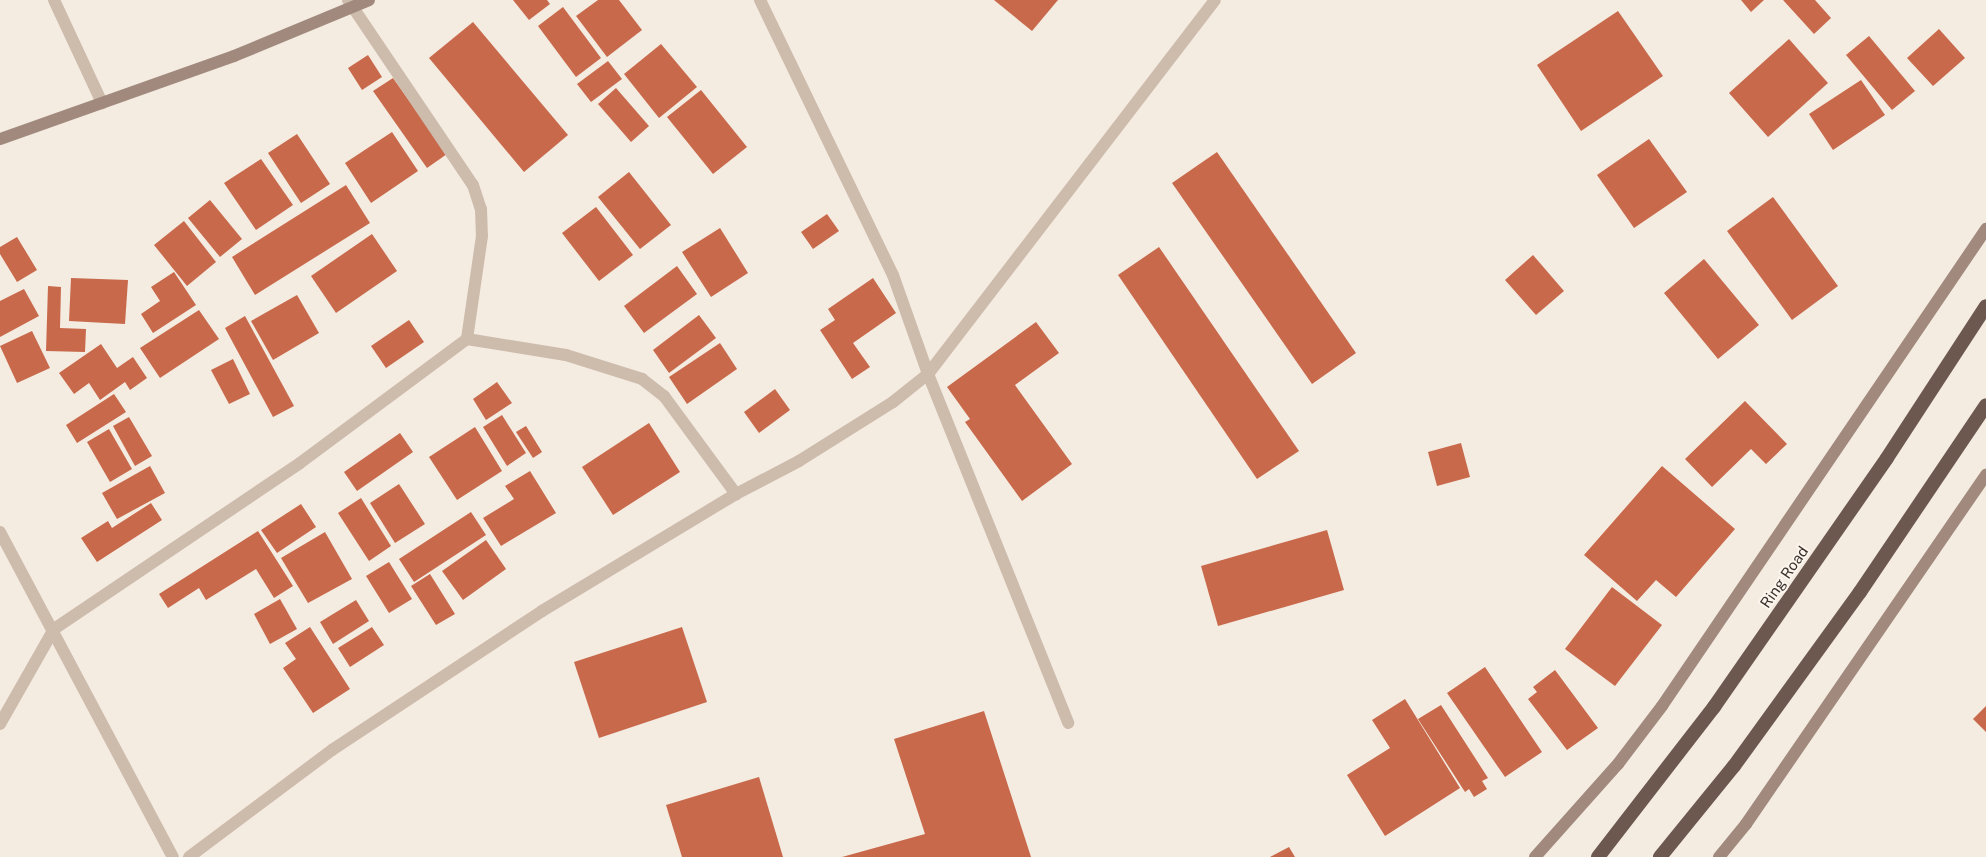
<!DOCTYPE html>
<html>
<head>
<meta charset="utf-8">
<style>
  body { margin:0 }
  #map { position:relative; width:1986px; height:857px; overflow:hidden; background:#f4ebe1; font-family:"Public Sans",sans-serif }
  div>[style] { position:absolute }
  .building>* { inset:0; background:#c8694b }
  .minor>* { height:12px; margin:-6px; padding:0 6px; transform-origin:6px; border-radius:6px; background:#cdbbac }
  .secondary>* { height:12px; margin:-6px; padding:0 6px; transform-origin:6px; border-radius:6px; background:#a18a7d }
  .trunk>* { height:14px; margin:-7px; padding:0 7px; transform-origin:7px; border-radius:7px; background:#6c584f }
  span { translate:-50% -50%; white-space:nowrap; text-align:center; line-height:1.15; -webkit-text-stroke:4px #fbf5ee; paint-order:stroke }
  .street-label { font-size:15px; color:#3b302b }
</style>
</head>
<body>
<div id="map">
  <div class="building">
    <div style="clip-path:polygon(513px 0,547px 0,550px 4px,529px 20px)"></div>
    <div style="clip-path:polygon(598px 0,619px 0,642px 30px,607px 57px,576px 16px)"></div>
    <div style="clip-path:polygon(994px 0,1058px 0,1032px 31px)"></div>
    <div style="clip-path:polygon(1741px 0,1764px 0,1751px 12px)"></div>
    <div style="clip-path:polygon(1783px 0,1815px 0,1831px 18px,1814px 34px)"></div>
    <div style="clip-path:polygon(563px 7px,601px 58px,576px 77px,538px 26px)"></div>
    <div style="clip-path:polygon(1618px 11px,1663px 76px,1581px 131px,1537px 65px)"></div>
    <div style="clip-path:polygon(473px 22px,568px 135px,524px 172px,429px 58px)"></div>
    <div style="clip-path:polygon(1939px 29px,1965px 58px,1933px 86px,1907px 58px)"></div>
    <div style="clip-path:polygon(1869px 36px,1915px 91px,1892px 110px,1846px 55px)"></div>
    <div style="clip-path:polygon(1789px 39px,1828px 83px,1768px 137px,1729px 93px)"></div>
    <div style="clip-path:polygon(661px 44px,697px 87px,659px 118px,624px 74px)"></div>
    <div style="clip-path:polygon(368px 55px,382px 77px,362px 90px,348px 68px)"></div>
    <div style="clip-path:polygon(608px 61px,622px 79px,591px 102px,577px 84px)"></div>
    <div style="clip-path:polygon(393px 78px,447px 154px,427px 168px,373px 91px)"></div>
    <div style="clip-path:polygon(1861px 80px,1885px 115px,1833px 150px,1809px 114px)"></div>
    <div style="clip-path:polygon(616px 88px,649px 126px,631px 142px,598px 104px)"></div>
    <div style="clip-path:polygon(701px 90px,747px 147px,713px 174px,667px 117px)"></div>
    <div style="clip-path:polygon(392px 132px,418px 171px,371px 203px,345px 163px)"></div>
    <div style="clip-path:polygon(297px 134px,330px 184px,301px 203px,268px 153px)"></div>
    <div style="clip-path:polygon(1649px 139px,1687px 192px,1634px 228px,1597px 175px)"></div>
    <div style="clip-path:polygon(1217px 152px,1356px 353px,1312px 384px,1172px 183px)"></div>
    <div style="clip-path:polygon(261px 159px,293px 205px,256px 230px,224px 183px)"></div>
    <div style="clip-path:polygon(629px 172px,671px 225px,640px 249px,598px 197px)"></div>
    <div style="clip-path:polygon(346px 185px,370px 223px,255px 295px,232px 257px)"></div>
    <div style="clip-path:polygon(1773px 197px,1838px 286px,1792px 320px,1727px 231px)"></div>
    <div style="clip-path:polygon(210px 200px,242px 239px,220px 257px,188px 218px)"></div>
    <div style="clip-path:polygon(596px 207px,633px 255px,599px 281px,562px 233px)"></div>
    <div style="clip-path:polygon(827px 214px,839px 231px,813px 249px,801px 232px)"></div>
    <div style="clip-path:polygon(184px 221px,216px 262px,187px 286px,154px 245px)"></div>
    <div style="clip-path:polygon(720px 228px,748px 273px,711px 297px,682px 252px)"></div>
    <div style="clip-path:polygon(372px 234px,397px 271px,336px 313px,311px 276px)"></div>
    <div style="clip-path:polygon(17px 237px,37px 270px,17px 282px,0 254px,0 247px)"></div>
    <div style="clip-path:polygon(1159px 247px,1299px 451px,1257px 479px,1118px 275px)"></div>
    <div style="clip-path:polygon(1533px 255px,1564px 291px,1536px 315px,1505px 280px)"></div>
    <div style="clip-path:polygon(1704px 259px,1759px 325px,1718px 359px,1664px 293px)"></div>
    <div style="clip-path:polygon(677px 266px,697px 294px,644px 333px,624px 306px)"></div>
    <div style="clip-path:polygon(174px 272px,196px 305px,153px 333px,141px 314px,160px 301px,151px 287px)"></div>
    <div style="clip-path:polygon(71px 278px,128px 280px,125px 324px,69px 321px)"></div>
    <div style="clip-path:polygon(873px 278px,896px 313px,853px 343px,870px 367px,852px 379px,820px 330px,835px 320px,828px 309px)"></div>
    <div style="clip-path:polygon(48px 286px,61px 287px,60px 328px,86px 329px,85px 352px,46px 351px)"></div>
    <div style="clip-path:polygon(24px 289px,39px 316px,0 337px,0 301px)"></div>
    <div style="clip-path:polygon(297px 295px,319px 333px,273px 360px,251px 321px)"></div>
    <div style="clip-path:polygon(199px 310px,219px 339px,160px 378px,140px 348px)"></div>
    <div style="clip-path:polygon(699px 315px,716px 338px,669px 373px,653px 350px)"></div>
    <div style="clip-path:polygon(245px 316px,294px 406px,273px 417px,225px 328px)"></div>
    <div style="clip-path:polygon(409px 320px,424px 342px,386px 368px,371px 346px)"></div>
    <div style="clip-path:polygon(1036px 322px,1059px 353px,1015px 385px,1072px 464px,1022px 501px,965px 422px,970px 419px,947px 387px)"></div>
    <div style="clip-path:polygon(32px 331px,50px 368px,17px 383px,0 346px)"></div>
    <div style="clip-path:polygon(720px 343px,737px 369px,687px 404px,669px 377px)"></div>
    <div style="clip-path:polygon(101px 344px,117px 368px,133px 357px,147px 378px,130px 390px,125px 382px,100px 400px,89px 383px,74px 394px,59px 373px)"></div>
    <div style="clip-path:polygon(233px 359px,250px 394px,229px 404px,211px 370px)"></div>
    <div style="clip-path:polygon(497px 382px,512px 403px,486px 420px,473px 399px)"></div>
    <div style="clip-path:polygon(775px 389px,790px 410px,759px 433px,744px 412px)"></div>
    <div style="clip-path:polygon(114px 394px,126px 412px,77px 443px,66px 425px)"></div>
    <div style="clip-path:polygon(1745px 401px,1787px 444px,1766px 464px,1751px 449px,1712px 487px,1685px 459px)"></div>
    <div style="clip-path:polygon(502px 415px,526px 453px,507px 466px,483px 427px)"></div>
    <div style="clip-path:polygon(129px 417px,152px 456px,135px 466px,113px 426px)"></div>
    <div style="clip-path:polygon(649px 423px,680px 472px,613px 515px,582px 467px)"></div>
    <div style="clip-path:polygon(526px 426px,542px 452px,533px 458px,516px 432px)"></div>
    <div style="clip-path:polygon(475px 427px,502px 471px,457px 500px,429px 457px)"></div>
    <div style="clip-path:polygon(109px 429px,132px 469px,110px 482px,87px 442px)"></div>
    <div style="clip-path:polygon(400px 433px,413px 452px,357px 491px,344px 472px)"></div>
    <div style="clip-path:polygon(1461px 443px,1470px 477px,1437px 486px,1428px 452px)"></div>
    <div style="clip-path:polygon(150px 466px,165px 493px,117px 519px,102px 493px)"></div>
    <div style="clip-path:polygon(1662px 466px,1735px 529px,1676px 597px,1656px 580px,1637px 601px,1584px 555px)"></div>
    <div style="clip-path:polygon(530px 471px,556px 513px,501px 546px,483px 518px,514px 499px,505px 486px)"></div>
    <div style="clip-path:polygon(399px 484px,425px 524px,395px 543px,370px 503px)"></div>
    <div style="clip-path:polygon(361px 498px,391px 546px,369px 561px,338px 513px)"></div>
    <div style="clip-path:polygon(151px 503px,162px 520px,97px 562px,81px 538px,108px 521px,112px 528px)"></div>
    <div style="clip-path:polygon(301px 504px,316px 527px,277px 553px,261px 530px)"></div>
    <div style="clip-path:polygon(471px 512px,486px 535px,414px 582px,399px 559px)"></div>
    <div style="clip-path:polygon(1327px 530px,1344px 590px,1218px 626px,1201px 566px)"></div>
    <div style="clip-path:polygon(258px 531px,293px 586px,274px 598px,256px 569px,206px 600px,199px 588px,168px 608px,159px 594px)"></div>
    <div style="clip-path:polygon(325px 532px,352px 579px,308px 603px,281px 558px)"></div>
    <div style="clip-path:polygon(486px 540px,506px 569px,463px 600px,442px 571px)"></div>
    <div style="clip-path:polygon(389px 562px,412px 599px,389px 613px,366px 576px)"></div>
    <div style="clip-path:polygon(430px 574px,455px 614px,436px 625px,411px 586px)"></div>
    <div style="clip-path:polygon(1612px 587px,1662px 625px,1615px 686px,1565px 649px)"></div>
    <div style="clip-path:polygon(280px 599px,297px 629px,270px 644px,254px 614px)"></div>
    <div style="clip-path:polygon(356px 600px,369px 621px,333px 644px,320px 622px)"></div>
    <div style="clip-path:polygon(310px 627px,350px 689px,313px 713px,283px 668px,296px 659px,285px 643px)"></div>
    <div style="clip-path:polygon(372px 627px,384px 645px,350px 667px,338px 648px)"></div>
    <div style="clip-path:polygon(682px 627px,707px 702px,599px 738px,574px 662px)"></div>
    <div style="clip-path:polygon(1485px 667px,1542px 752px,1505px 777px,1447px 693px)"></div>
    <div style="clip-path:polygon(1555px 670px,1598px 728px,1567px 750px,1528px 699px,1537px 692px,1533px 687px)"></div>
    <div style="clip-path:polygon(1405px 699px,1460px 788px,1385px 836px,1347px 775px,1390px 748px,1372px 720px)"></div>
    <div style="clip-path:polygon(1441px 705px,1488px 778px,1482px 781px,1487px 789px,1474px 797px,1469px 789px,1465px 792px,1418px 719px)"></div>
    <div style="clip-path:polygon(1986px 706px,1986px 732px,1973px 719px)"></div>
    <div style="clip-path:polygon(984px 711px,1031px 857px,842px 857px,925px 834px,894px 739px)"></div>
    <div style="clip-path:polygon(759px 777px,783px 857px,682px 857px,666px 805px)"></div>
    <div style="clip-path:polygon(1289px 847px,1295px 857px,1270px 857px)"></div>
  </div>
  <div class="minor">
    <div style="left:54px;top:0;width:114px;rotate:65deg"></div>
    <div style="left:348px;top:0;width:223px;rotate:56deg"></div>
    <div style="left:473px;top:185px;width:25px;rotate:72deg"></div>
    <div style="left:481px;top:209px;width:27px;rotate:88deg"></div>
    <div style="left:482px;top:236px;width:104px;rotate:98.3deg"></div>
    <div style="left:760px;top:0;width:305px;rotate:64.2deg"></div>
    <div style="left:893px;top:275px;width:105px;rotate:70.5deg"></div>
    <div style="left:928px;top:374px;width:376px;rotate:68.1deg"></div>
    <div style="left:0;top:532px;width:368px;rotate:62deg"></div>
    <div style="left:0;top:724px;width:109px;rotate:-60.4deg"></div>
    <div style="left:54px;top:629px;width:297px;rotate:-34deg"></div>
    <div style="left:300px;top:463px;width:208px;rotate:-36.6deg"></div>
    <div style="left:467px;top:339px;width:100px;rotate:9.2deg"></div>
    <div style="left:566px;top:355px;width:80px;rotate:17.5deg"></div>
    <div style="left:642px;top:379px;width:28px;rotate:38deg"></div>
    <div style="left:664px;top:396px;width:122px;rotate:53.7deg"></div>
    <div style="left:189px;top:857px;width:179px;rotate:-36.8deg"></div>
    <div style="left:332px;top:750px;width:252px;rotate:-33.5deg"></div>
    <div style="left:542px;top:611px;width:227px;rotate:-31.1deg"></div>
    <div style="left:736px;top:494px;width:71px;rotate:-27.6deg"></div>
    <div style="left:799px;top:461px;width:111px;rotate:-32.1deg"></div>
    <div style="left:893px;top:402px;width:45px;rotate:-38.7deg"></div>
    <div style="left:928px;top:374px;width:471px;rotate:-52.5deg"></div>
  </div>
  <div class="secondary">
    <div style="left:0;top:139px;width:248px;rotate:-19.5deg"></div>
    <div style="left:234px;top:56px;width:146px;rotate:-22.5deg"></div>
    <div style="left:1535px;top:857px;width:125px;rotate:-48.3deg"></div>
    <div style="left:1618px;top:764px;width:73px;rotate:-52.8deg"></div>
    <div style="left:1662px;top:706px;width:577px;rotate:-55.81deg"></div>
    <div style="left:1719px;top:857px;width:43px;rotate:-50.7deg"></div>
    <div style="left:1746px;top:824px;width:424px;rotate:-55.5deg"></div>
  </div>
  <div class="trunk">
    <div style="left:1598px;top:857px;width:190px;rotate:-52.3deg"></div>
    <div style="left:1714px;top:707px;width:303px;rotate:-55.2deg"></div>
    <div style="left:1887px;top:458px;width:181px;rotate:-56.9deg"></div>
    <div style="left:1660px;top:857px;width:117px;rotate:-50.9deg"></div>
    <div style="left:1734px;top:766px;width:215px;rotate:-54.1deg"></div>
    <div style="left:1860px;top:592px;width:225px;rotate:-56deg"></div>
  </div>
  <div class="street-label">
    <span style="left:1784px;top:577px;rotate:-55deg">Ring Road</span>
  </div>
</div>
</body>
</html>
